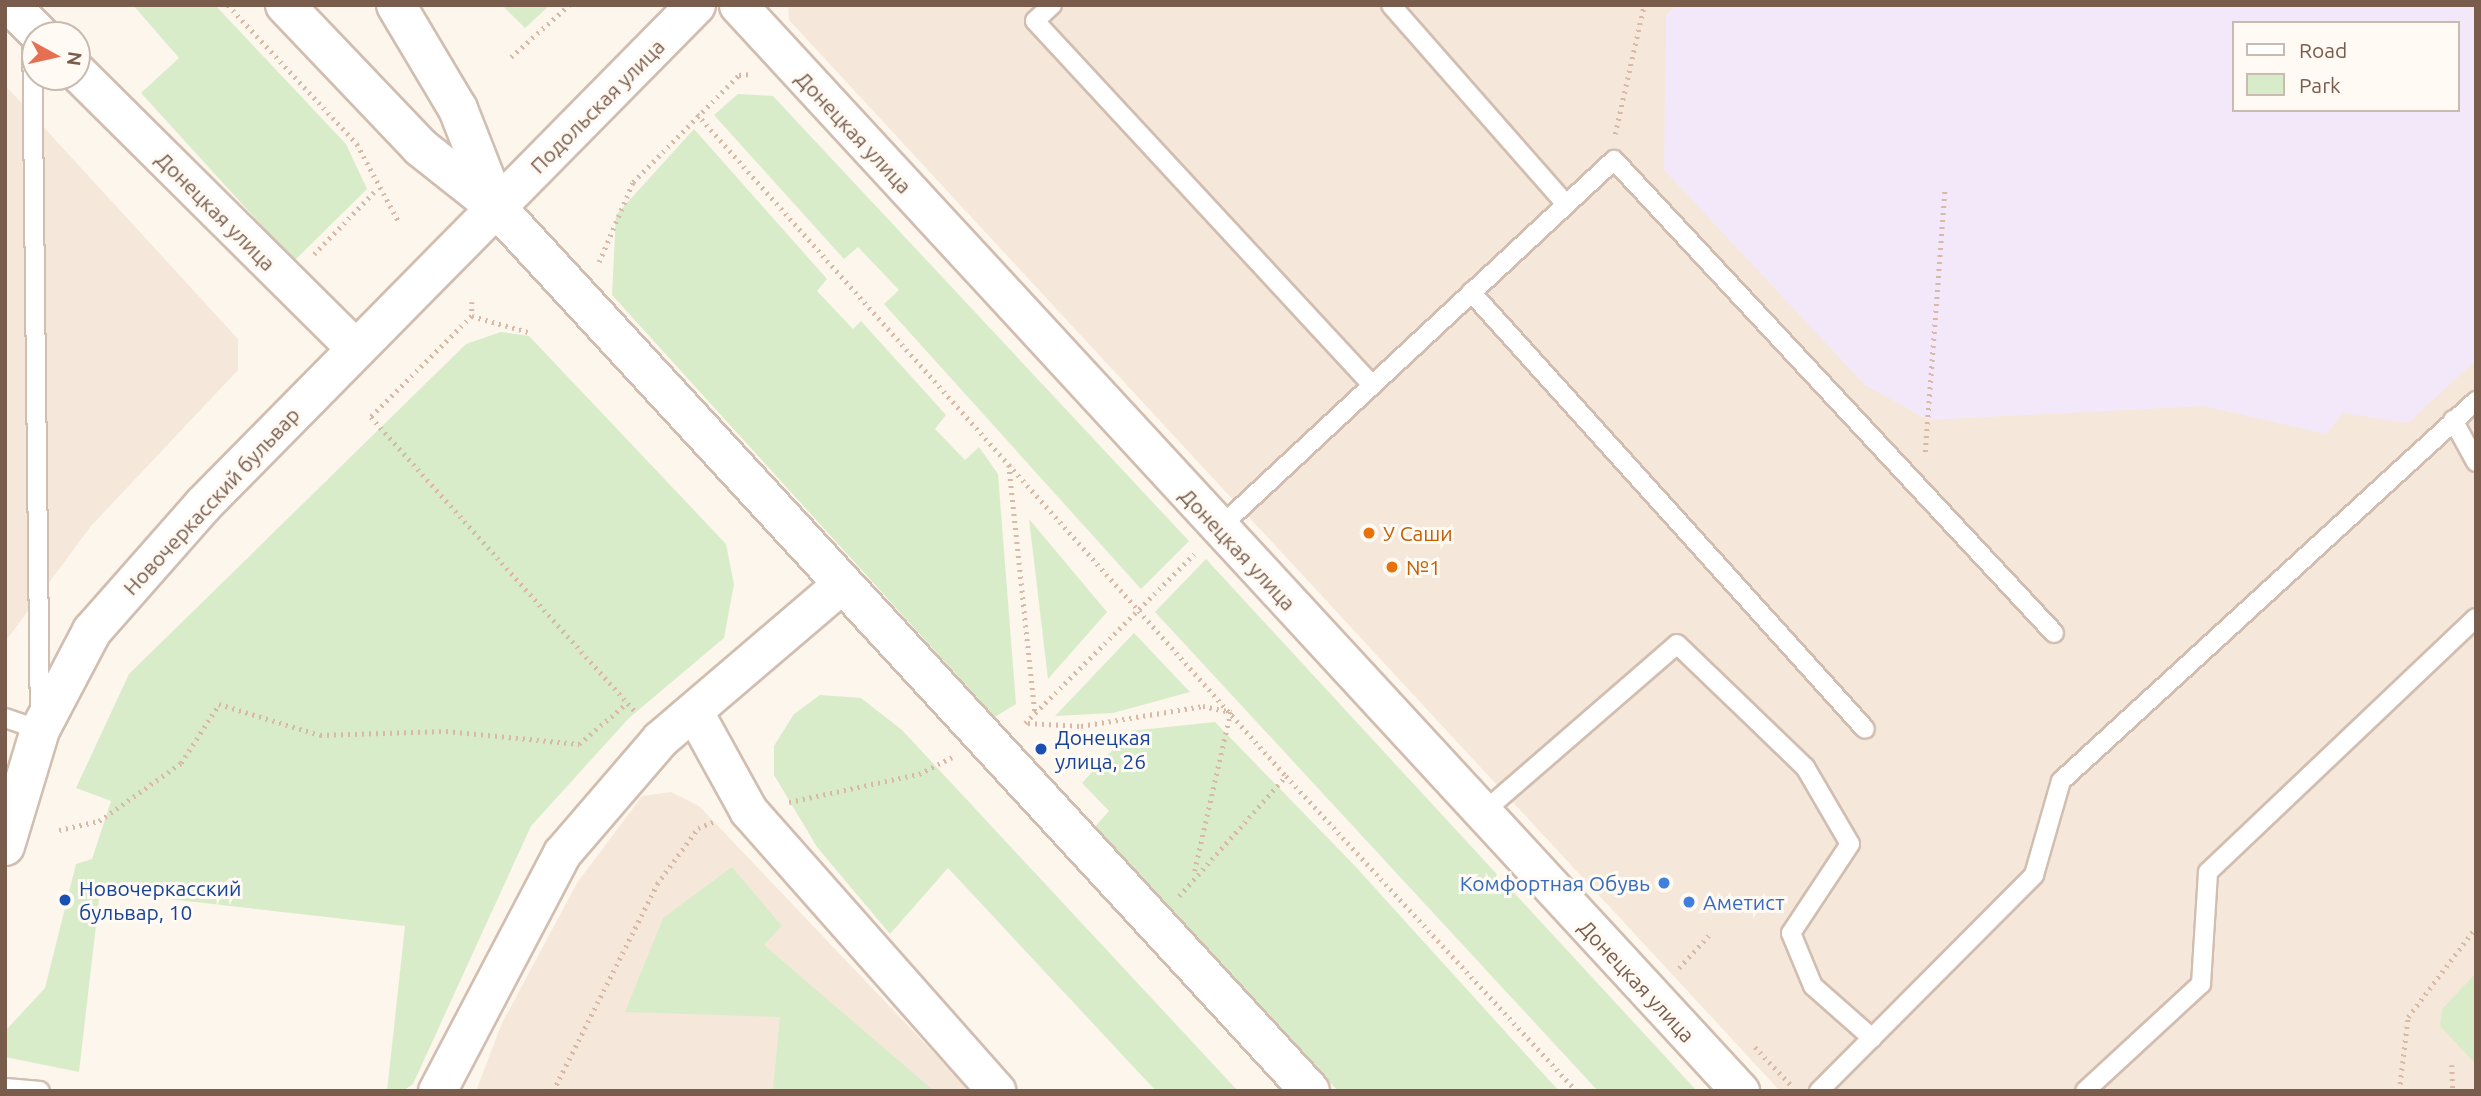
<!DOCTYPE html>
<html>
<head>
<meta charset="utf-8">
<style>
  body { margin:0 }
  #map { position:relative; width:2481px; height:1096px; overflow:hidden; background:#fdf6ec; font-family:Ubuntu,sans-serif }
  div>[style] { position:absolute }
  .residential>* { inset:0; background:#f5e8da }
  .education>* { inset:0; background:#f3e8fa }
  .green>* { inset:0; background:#d8ecc9 }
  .path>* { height:4.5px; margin-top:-2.25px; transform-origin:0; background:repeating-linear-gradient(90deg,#d9b8a5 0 2px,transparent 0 7px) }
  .roads { filter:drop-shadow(2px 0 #d1beb0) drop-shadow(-2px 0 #d1beb0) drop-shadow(0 2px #d1beb0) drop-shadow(0 -2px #d1beb0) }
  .service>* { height:18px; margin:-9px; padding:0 9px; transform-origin:9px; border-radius:9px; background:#fff }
  .minor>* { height:37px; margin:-18.5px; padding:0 18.5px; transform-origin:18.5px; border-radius:18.5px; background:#fff }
  .tertiary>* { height:38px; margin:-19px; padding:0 19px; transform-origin:19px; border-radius:19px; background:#fff }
  .secondary>* { height:38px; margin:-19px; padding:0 19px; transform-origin:19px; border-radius:19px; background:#fff }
  .dots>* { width:19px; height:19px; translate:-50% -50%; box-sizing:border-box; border:4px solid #fffaf3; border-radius:50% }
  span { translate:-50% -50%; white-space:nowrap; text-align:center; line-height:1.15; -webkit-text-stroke:6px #fffaf3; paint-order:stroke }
  .street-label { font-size:21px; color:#7a5c4d }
  .food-label { font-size:21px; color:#c56008 }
  .left { translate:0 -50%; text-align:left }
  .transit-label { font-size:21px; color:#164399 }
  .shop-label { font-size:21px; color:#366cbe }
  .right { translate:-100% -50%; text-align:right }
  .frame { position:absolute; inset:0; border:7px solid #7a5c4d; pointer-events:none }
  .legend { position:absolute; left:2232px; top:21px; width:228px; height:91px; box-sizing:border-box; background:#fffaf3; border:2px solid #cabbb1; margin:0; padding:9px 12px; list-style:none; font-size:21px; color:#7a5c4d }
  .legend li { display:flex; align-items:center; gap:14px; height:35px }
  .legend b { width:35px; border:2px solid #cabbb1 }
  .north { position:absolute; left:21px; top:21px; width:70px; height:70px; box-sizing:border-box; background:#fffaf3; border:2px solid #cabbb1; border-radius:50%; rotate:98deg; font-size:19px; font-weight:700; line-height:28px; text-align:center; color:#7a5c4d }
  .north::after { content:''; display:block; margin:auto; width:24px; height:32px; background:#e76f51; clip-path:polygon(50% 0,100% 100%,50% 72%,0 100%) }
</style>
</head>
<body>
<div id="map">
  <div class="residential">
    <div style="clip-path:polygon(evenodd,788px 5px,2476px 5px,2476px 1091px,1780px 1091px,789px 20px,788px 5px,2234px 23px,2458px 23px,2458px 110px,2234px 110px,2234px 23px)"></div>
    <div style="clip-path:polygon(5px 85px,238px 339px,238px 370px,91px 526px,5px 642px)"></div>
    <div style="clip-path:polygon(671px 792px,699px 806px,970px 1091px,476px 1091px,502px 1023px,577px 883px,642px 796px)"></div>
  </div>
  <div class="education">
    <div style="clip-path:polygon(evenodd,1677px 5px,2476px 5px,2476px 360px,2408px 423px,2343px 413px,2326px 434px,2204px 406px,1928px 420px,1865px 385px,1664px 170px,1666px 15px,1677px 5px,2234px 23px,2458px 23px,2458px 110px,2234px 110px,2234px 23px)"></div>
  </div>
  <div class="green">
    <div style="clip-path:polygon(133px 5px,215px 5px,346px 144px,367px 189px,294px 261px,141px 93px,179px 58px)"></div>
    <div style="clip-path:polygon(502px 5px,550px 5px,525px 28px)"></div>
    <div style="clip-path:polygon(738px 94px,773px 96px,1189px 541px,1141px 589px,884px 304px,899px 290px,858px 247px,844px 259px,714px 115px)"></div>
    <div style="clip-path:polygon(694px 129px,827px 279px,817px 291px,853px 329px,861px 321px,946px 415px,935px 429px,965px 460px,979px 447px,998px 474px,1016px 704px,995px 717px,612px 295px,616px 215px)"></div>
    <div style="clip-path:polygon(501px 332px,529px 336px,726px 544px,734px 584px,724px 638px,629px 718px,531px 826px,413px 1084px,403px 1091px,387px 1091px,405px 926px,100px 891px,79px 1072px,5px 1057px,6px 1030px,45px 988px,76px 864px,92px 859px,111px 801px,76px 788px,129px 674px,466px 344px)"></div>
    <div style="clip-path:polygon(1029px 519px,1107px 612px,1048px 679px)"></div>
    <div style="clip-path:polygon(1206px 559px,1697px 1091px,1598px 1091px,1155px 612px)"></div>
    <div style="clip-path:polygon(1134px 633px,1190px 692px,1113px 713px,1055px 716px)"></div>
    <div style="clip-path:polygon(820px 695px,861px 698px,902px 730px,1238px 1091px,1156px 1091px,948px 868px,890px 934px,817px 847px,774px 775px,774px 746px,794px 714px)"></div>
    <div style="clip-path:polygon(1215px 722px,1355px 866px,1559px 1091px,1338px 1091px,1093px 829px,1109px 811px,1082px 783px,1130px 731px)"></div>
    <div style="clip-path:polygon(732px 867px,782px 926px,764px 945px,934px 1091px,595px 1091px,773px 1089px,780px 1017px,625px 1012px,663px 918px)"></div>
    <div style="clip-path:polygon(2476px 973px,2476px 1064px,2440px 1026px,2442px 1009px)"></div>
  </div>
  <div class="path">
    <div style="left:228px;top:5px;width:190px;rotate:47.1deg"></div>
    <div style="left:357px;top:144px;width:89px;rotate:61.7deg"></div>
    <div style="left:511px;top:57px;width:78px;rotate:-41.9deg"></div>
    <div style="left:697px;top:114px;width:886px;rotate:48.34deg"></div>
    <div style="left:1286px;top:776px;width:429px;rotate:47.3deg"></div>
    <div style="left:1615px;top:134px;width:132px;rotate:-77.3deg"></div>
    <div style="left:314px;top:254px;width:91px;rotate:-45.9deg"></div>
    <div style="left:599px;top:262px;width:87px;rotate:-67deg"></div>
    <div style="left:633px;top:182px;width:151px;rotate:-45.3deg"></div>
    <div style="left:739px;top:75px;width:12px;rotate:-5deg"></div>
    <div style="left:472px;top:302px;width:14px;rotate:90deg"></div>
    <div style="left:472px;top:316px;width:143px;rotate:135deg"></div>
    <div style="left:371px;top:417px;width:397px;rotate:48.1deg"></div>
    <div style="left:472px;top:316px;width:58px;rotate:15.9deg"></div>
    <div style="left:1925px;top:452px;width:264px;rotate:-85.7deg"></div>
    <div style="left:1009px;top:465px;width:250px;rotate:84deg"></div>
    <div style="left:1025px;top:723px;width:239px;rotate:-45deg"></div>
    <div style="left:1028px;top:723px;width:53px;rotate:3.2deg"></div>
    <div style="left:1081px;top:726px;width:124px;rotate:-9.3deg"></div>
    <div style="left:1203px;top:706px;width:29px;rotate:12deg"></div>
    <div style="left:1231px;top:712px;width:163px;rotate:102.8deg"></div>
    <div style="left:789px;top:802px;width:133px;rotate:-12.2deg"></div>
    <div style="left:919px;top:774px;width:37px;rotate:-27deg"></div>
    <div style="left:59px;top:830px;width:41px;rotate:-12.7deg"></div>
    <div style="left:99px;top:821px;width:100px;rotate:-35.3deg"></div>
    <div style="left:181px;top:763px;width:70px;rotate:-57.2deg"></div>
    <div style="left:219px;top:704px;width:106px;rotate:17.1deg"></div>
    <div style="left:320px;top:735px;width:126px;rotate:-1.8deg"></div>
    <div style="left:446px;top:731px;width:134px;rotate:5.6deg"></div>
    <div style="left:579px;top:744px;width:63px;rotate:-40.5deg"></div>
    <div style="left:1179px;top:896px;width:161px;rotate:-48.3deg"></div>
    <div style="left:1679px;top:968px;width:45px;rotate:-47.7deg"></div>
    <div style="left:1755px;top:1047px;width:54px;rotate:46.5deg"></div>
    <div style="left:2452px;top:1065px;width:26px;rotate:88deg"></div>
    <div style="left:553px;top:1091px;width:232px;rotate:-63.3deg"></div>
    <div style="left:657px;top:884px;width:69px;rotate:-53.8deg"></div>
    <div style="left:698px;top:828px;width:16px;rotate:-22deg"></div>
    <div style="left:2399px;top:1091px;width:75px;rotate:-83.1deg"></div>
    <div style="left:2408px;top:1017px;width:113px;rotate:-52.9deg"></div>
  </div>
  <div class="roads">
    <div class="service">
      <div style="left:1052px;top:5px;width:23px;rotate:137deg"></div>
      <div style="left:1035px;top:21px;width:496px;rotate:47.2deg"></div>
      <div style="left:1391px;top:5px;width:265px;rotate:48.7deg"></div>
      <div style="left:1471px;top:292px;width:588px;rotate:47.96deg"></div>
      <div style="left:2453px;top:420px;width:48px;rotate:61.3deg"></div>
      <div style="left:1219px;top:528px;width:540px;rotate:-42.97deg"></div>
      <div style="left:1614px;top:160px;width:646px;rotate:47.07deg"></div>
      <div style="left:5px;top:718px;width:37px;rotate:19deg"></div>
      <div style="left:40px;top:730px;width:702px;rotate:-90.65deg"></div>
      <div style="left:1481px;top:814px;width:259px;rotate:-40.9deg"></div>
      <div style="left:1677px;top:644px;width:178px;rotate:43.9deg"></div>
      <div style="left:1805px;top:767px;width:89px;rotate:59.7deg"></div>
      <div style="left:1850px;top:844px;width:107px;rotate:123.5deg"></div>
      <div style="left:1791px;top:933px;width:57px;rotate:67.5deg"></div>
      <div style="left:1813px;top:986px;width:79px;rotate:41.4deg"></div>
      <div style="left:5px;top:1088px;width:35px;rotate:5deg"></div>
      <div style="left:1819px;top:1091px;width:305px;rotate:-45.1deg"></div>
      <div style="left:2034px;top:875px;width:98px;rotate:-74deg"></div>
      <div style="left:2061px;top:781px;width:563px;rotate:-42.48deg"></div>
      <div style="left:2085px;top:1091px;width:158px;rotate:-42.7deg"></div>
      <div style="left:2201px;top:984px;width:112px;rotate:-86.4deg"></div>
      <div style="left:2208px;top:872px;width:369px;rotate:-43.5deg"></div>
    </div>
    <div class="minor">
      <div style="left:10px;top:5px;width:42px;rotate:45deg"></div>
      <div style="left:738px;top:5px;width:1478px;rotate:47.3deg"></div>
      <div style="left:77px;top:72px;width:393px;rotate:44.8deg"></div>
      <div style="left:694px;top:712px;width:112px;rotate:61.1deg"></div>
      <div style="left:748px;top:810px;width:375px;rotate:48.5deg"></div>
      <div style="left:437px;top:1091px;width:269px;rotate:-62.3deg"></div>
      <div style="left:562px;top:853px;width:150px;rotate:-49.3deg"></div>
      <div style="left:660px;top:739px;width:237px;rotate:-40.5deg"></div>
    </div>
    <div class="tertiary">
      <div style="left:5px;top:846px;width:121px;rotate:-73.2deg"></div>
      <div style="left:40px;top:730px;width:112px;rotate:-62.3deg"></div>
      <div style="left:92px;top:631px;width:168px;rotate:-48.6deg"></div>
      <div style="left:203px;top:505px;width:702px;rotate:-45.4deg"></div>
    </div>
    <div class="secondary">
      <div style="left:285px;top:5px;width:196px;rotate:46.4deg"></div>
      <div style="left:420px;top:147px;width:98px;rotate:38.4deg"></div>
      <div style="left:497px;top:208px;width:1200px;rotate:47.36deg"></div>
      <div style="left:396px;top:5px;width:121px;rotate:59.2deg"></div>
      <div style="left:458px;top:109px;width:104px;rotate:68.6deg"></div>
    </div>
  </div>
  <div class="dots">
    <div style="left:1369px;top:533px;background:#e8710a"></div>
    <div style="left:1392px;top:567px;background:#e8710a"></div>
    <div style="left:1041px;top:749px;background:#1a4fb4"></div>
    <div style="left:1664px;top:883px;background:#3f7fe0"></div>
    <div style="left:65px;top:900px;background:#1a4fb4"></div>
    <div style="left:1689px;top:902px;background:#3f7fe0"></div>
  </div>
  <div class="street-label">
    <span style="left:597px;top:106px;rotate:-45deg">Подольская улица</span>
    <span style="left:854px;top:132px;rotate:47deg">Донецкая улица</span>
    <span style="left:216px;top:211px;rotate:45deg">Донецкая улица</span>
    <span style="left:211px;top:501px;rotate:-47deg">Новочеркасский бульвар</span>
    <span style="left:1238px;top:549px;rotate:47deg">Донецкая улица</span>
    <span style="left:1637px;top:981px;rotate:47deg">Донецкая улица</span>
  </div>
  <div class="food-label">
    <span class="left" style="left:1383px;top:533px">У Саши</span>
    <span class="left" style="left:1406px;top:567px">№1</span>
  </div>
  <div class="transit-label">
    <span class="left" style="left:1055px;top:749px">Донецкая<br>улица, 26</span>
    <span class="left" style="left:79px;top:900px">Новочеркасский<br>бульвар, 10</span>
  </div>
  <div class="shop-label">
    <span class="right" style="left:1650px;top:883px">Комфортная Обувь</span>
    <span class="left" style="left:1703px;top:902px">Аметист</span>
  </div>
  <div class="frame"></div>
  <ul class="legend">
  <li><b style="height:9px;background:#fff"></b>Road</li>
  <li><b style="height:19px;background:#d8ecc9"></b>Park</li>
  </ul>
  <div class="north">N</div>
</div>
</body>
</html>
